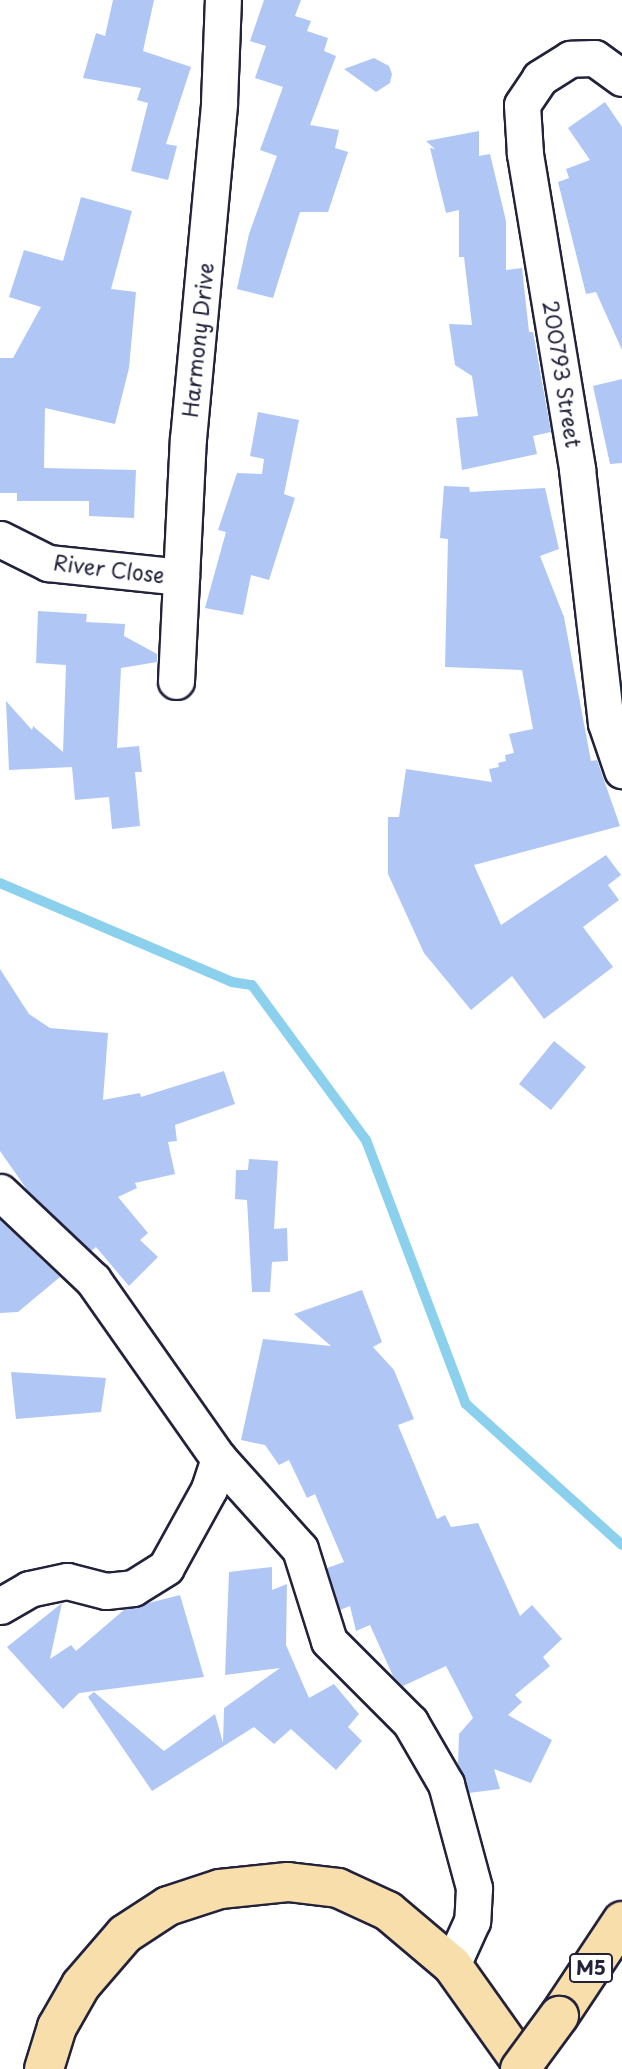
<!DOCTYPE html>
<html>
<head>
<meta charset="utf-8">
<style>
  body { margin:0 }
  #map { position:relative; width:622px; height:2069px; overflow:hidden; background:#fff; font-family:"Playpen Sans",sans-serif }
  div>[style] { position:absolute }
  .stream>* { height:10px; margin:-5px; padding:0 5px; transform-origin:5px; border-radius:5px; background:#8bd0ec }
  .building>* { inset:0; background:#b0c7f5 }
  .roads { filter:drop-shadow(2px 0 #22223b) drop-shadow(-2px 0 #22223b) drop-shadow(0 2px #22223b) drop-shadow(0 -2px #22223b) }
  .street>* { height:35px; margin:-17.5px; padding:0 17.5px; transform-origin:17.5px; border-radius:17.5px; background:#fff }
  .primary>* { height:38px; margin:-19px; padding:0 19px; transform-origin:19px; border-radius:19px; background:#f8deab }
  .bridges { filter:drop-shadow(2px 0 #22223b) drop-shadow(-2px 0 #22223b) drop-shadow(0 2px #22223b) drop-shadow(0 -2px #22223b) }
  .primary-bridge>* { height:38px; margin:-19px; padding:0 19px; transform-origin:19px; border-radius:19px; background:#f8deab }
  span { translate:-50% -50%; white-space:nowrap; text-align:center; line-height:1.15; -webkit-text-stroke:5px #fff; paint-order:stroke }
  .shield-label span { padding:2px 5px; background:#fff; border:2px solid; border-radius:5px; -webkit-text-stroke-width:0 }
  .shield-label { font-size:19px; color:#22223b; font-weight:700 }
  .street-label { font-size:21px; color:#22223b }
</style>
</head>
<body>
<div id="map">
  <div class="stream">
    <div style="left:0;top:883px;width:252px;rotate:23.1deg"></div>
    <div style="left:232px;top:982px;width:20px;rotate:9deg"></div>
    <div style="left:252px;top:985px;width:192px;rotate:53.7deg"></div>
    <div style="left:366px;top:1140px;width:282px;rotate:69.3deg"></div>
    <div style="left:466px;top:1404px;width:210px;rotate:42.1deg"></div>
  </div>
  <div class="building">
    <div style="clip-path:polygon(113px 0,154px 0,143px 51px,191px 67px,166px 144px,177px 146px,168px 180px,131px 171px,148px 103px,137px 100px,141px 88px,83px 78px,96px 33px,105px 36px)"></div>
    <div style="clip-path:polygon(264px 0,301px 0,295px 16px,311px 21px,307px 31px,328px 38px,324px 51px,336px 56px,310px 125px,339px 130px,335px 148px,348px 152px,328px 212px,300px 212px,273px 298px,237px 289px,249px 234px,277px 156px,260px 150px,283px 87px,255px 78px,266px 46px,250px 41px)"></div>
    <div style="clip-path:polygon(374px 58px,389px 66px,392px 74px,390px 83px,376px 92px,344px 69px)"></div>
    <div style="clip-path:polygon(605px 102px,622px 127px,622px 350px,596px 292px,586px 294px,558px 182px,569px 178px,566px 169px,590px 160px,568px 128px)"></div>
    <div style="clip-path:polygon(479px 131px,479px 156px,490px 154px,506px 221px,506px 270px,522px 268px,529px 332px,533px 332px,551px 432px,533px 436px,537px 454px,462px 470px,456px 418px,478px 416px,472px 376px,455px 365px,449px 324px,472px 325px,464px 257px,459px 257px,459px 210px,446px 213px,430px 148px,435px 149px,426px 141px)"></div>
    <div style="clip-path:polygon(81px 197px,132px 211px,111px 289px,136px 292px,129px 368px,115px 424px,45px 408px,44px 468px,136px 470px,134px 518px,89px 516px,89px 501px,17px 501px,17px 493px,0 493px,0 358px,13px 358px,41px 307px,9px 297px,24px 250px,63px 261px)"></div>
    <div style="clip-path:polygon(622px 379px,622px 463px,610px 464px,593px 386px)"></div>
    <div style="clip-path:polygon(258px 412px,299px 420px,284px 494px,295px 498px,269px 580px,251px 575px,243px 615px,205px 608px,226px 532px,218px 530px,237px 473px,262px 474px,264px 459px,250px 456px)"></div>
    <div style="clip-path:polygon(444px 486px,469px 487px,470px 492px,545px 488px,559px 549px,540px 556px,564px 617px,591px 761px,597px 760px,620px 826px,474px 865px,501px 925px,606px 855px,621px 875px,608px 885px,619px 900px,583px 927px,613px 967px,544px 1019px,512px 976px,471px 1010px,424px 953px,388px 874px,388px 817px,399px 817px,406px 769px,492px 782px,489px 769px,499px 767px,498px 763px,506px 761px,505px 755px,514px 753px,509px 734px,533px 729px,522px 670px,445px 667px,448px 539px,440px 538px)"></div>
    <div style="clip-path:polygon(38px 611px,87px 614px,86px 622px,125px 624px,124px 636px,157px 654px,157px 662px,121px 668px,117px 748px,139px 746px,142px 772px,135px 772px,140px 826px,112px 829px,109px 797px,75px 800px,72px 767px,9px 770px,6px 701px,32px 730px,33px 726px,63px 752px,66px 665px,36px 663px)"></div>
    <div style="clip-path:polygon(0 969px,29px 1014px,50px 1028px,108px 1033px,103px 1100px,140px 1093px,141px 1097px,224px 1071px,235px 1104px,175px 1125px,177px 1141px,168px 1142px,175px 1174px,135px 1183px,137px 1188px,118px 1197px,148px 1233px,140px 1240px,158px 1257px,129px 1286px,96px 1247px,91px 1251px,28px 1191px,0 1151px)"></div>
    <div style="clip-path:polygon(554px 1041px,586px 1067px,551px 1110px,519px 1084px)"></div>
    <div style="clip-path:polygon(249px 1159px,278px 1161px,274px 1229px,287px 1228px,288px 1261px,272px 1262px,270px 1292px,252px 1292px,247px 1200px,235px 1199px,236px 1170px,248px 1170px)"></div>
    <div style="clip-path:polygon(0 1220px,60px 1277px,18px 1312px,0 1313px)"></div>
    <div style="clip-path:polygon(362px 1290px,382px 1342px,373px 1347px,394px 1370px,414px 1419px,398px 1425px,437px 1519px,445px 1515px,451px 1527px,478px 1523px,520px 1616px,532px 1605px,562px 1639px,543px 1657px,550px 1666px,515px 1695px,522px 1702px,508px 1715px,552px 1740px,531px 1783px,494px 1769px,500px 1789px,469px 1793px,458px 1764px,459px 1734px,473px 1718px,446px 1666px,403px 1686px,393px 1676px,370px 1625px,356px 1631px,350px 1606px,340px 1610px,327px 1568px,344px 1562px,315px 1494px,307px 1498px,289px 1460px,279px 1465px,265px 1445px,241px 1440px,263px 1339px,331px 1346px,294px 1314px)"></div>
    <div style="clip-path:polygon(11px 1372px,106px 1378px,101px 1412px,16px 1419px)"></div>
    <div style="clip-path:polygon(272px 1567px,272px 1590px,287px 1584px,286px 1645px,309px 1698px,334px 1684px,359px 1714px,348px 1727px,362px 1741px,336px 1770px,291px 1729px,274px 1744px,254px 1727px,152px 1791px,88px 1697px,94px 1692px,164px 1751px,215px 1714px,223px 1743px,224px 1708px,280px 1668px,225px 1675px,229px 1572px)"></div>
    <div style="clip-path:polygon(180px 1595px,204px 1677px,79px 1693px,63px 1709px,7px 1647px,62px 1603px,50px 1659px,71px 1645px,76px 1651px,125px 1609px)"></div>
  </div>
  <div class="roads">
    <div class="street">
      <div style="left:622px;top:78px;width:34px;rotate:-144deg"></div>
      <div style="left:594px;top:58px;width:24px;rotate:178deg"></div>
      <div style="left:570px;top:59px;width:36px;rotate:148deg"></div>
      <div style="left:540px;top:78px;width:32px;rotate:124deg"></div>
      <div style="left:522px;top:105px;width:49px;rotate:86.5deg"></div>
      <div style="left:525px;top:154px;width:319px;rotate:80.6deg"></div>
      <div style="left:577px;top:469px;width:256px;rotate:83.5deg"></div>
      <div style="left:606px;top:723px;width:50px;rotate:71.2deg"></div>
      <div style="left:0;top:539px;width:54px;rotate:26.6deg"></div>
      <div style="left:48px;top:563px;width:134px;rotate:6deg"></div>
      <div style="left:176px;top:681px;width:242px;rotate:-87.2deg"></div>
      <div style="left:188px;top:439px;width:338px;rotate:-84.7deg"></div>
      <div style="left:219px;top:102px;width:102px;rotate:-87.8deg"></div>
      <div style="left:0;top:1192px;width:128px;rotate:43.4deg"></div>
      <div style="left:93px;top:1280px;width:219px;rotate:54.9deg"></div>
      <div style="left:219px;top:1459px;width:121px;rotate:48deg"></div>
      <div style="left:300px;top:1549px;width:96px;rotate:72.5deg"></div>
      <div style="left:329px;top:1641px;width:115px;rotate:45deg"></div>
      <div style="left:410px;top:1722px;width:72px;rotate:59.9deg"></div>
      <div style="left:446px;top:1784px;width:108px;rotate:74.9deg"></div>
      <div style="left:474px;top:1888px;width:33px;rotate:93deg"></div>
      <div style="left:472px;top:1921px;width:48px;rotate:114.4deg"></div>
      <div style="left:0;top:1606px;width:34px;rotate:-30deg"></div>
      <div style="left:29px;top:1589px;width:39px;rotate:-12deg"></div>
      <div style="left:67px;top:1581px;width:40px;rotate:14.4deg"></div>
      <div style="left:106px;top:1591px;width:27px;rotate:-6deg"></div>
      <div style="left:133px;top:1588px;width:39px;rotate:-32deg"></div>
      <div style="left:166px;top:1567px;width:89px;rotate:-61.1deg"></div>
      <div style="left:209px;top:1489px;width:32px;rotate:-72deg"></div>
    </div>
    <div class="primary">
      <div style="left:559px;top:2016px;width:114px;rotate:-56.4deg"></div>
      <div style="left:44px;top:2069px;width:44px;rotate:-72.8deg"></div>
      <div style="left:57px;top:2027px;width:48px;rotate:-60.3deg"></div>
      <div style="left:81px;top:1985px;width:67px;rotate:-49.2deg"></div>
      <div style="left:125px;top:1934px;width:51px;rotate:-33.1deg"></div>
      <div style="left:168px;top:1906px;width:55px;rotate:-18.1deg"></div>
      <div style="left:220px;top:1889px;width:68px;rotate:-5.9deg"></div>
      <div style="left:288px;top:1882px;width:50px;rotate:6.8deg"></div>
      <div style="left:338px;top:1888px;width:55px;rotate:24.7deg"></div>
      <div style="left:388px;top:1911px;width:84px;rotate:40.2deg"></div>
      <div style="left:452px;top:1965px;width:128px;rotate:54.6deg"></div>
    </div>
  </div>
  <div class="bridges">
    <div class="primary-bridge">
      <div style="left:520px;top:2069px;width:66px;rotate:-53.7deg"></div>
    </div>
  </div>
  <div class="shield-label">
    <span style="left:591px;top:1968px">M5</span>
  </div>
  <div class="street-label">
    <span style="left:197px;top:340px;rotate:-84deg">Harmony Drive</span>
    <span style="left:563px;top:374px;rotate:81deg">200793 Street</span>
    <span style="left:109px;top:568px;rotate:7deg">River Close</span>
  </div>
</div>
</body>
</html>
